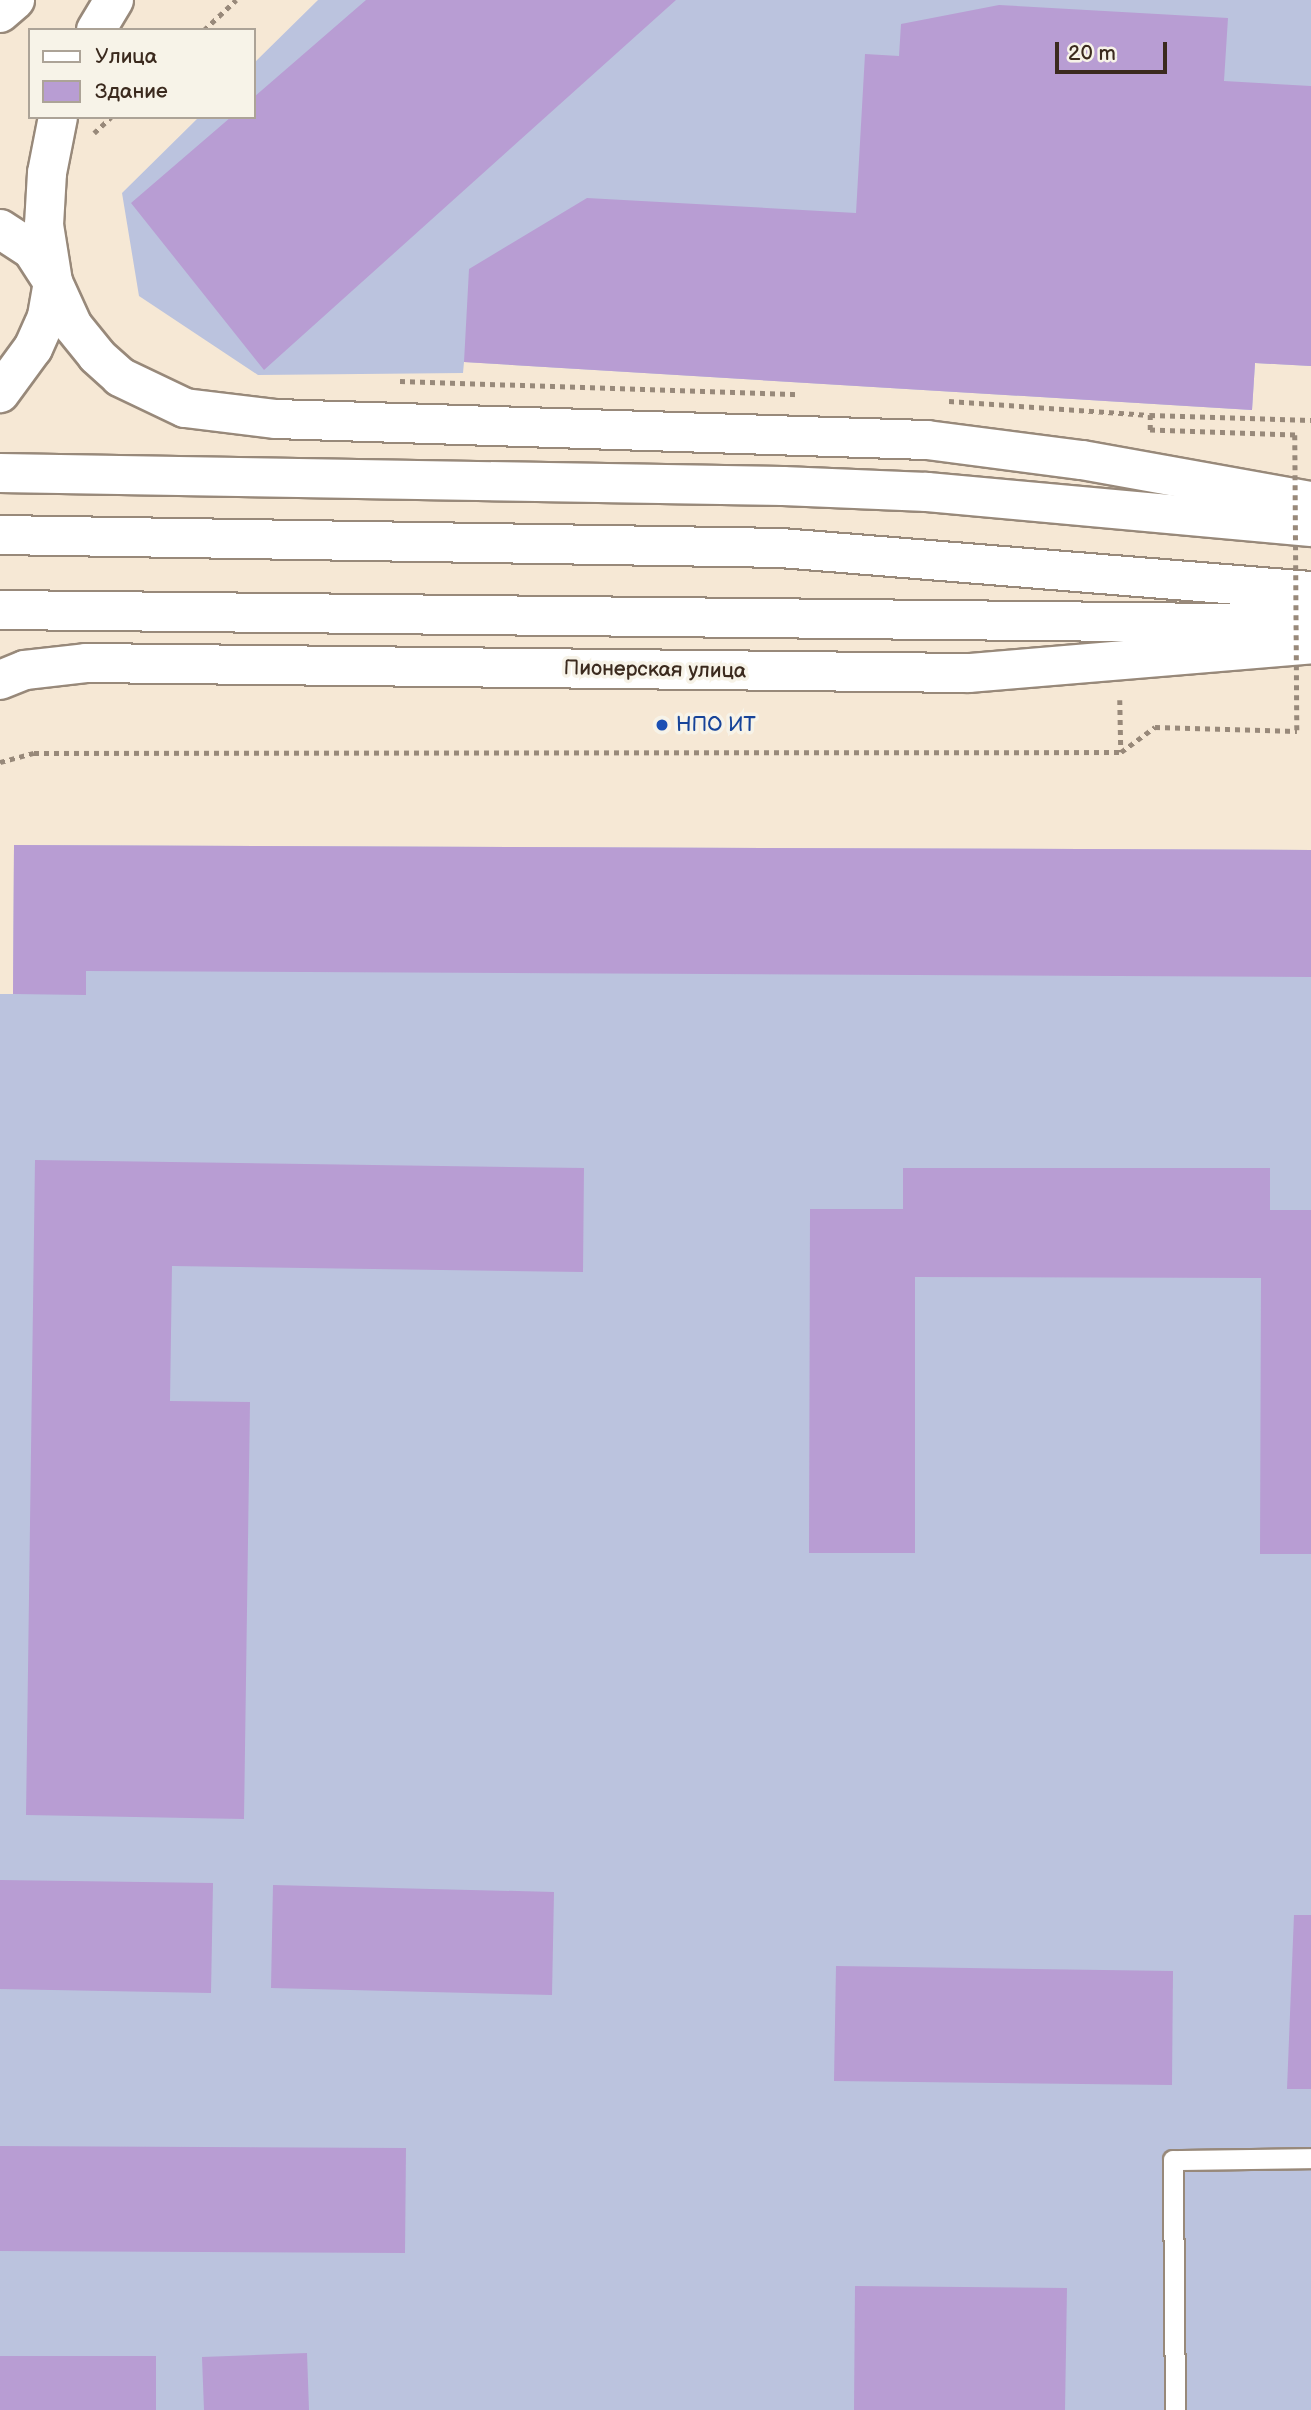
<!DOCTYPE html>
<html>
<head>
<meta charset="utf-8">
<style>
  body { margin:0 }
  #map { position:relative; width:1311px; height:2410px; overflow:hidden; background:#f6e8d5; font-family:"Balsamiq Sans",sans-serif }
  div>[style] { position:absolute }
  .industrial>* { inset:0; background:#bbc3de }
  .building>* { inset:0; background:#b89dd3 }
  .path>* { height:4.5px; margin-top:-2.25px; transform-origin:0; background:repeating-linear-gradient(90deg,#98897a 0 5px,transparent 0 10px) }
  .roads { filter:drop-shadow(2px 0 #98897a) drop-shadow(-2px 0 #98897a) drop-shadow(0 2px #98897a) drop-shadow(0 -2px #98897a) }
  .service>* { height:19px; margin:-9.5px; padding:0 9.5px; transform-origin:9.5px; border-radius:9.5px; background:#fff }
  .minor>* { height:38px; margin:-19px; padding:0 19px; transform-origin:19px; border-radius:19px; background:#fff }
  .secondary>* { height:38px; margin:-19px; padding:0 19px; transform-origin:19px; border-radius:19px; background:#fff }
  .trunk>* { height:38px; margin:-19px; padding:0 19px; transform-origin:19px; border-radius:19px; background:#fff }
  .path-bridge>* { height:4.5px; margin-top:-2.25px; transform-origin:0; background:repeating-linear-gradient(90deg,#98897a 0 5px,transparent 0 10px) }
  .dots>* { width:19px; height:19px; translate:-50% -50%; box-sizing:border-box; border:4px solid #f7f3e8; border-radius:50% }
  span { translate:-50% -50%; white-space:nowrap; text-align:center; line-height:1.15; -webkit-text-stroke:7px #f7f3e8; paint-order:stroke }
  .street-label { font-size:21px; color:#3b2a1e }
  .transit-label { font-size:21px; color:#164399 }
  .left { translate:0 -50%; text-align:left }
  .legend { position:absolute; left:28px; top:28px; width:228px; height:91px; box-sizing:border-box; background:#f7f3e8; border:2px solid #aca397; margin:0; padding:9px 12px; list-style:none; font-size:21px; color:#3b2a1e }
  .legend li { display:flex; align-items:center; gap:14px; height:35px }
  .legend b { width:35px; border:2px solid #aca397 }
  .scale { position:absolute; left:1055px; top:42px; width:112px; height:32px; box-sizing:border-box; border:4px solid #3b2a1e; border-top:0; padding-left:9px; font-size:21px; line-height:24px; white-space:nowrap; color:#3b2a1e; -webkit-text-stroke:5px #f7f3e8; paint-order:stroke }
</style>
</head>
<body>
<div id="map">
  <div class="industrial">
    <div style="clip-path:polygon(318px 0,1311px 0,1311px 366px,1255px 363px,1252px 410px,464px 362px,463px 373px,258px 375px,139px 296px,122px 193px,199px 117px,254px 117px,254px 63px)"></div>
    <div style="clip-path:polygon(14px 845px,1311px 850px,1311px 2410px,0 2410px,0 994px,13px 994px)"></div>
  </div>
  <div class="building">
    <div style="clip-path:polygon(366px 0,676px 0,264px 370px,131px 203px,231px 117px,254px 117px,254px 97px)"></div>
    <div style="clip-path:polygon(999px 5px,1228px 18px,1224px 81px,1311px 86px,1311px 366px,1255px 363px,1252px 410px,464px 362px,469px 269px,587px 198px,856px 213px,865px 54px,899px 56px,901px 24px)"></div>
    <div style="clip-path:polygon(14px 845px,1311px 850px,1311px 977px,86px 971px,86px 995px,13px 994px)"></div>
    <div style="clip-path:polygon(35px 1160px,584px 1168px,583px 1272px,172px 1266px,170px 1401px,250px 1402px,244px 1819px,26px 1815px)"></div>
    <div style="clip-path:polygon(903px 1168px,1270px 1168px,1270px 1210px,1311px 1210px,1311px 1554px,1260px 1554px,1261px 1278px,915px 1277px,915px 1553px,809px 1553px,810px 1209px,903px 1209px)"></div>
    <div style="clip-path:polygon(0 1880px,213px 1883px,211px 1993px,0 1989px)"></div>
    <div style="clip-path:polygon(273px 1885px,554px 1892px,552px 1995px,271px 1988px)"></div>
    <div style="clip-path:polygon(1294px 1915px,1311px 1915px,1311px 2089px,1287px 2089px)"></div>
    <div style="clip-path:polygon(836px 1966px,1173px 1971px,1172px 2085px,834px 2081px)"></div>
    <div style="clip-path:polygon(0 2146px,406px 2148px,405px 2253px,0 2251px)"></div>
    <div style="clip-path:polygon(855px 2286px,1067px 2288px,1065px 2410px,854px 2410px)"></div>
    <div style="clip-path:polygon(307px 2353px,309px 2410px,204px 2410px,202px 2357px)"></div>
    <div style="clip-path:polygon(0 2356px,156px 2356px,156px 2410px,0 2410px)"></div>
  </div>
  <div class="path">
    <div style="left:204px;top:30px;width:44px;rotate:-43.2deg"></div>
    <div style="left:94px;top:133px;width:23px;rotate:-43deg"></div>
    <div style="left:400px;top:381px;width:400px;rotate:1.9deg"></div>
    <div style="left:949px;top:401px;width:201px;rotate:4deg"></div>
    <div style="left:1295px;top:435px;width:145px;rotate:-178deg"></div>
    <div style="left:1150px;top:430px;width:15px;rotate:-90deg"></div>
    <div style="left:1150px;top:415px;width:161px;rotate:1.8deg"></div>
    <div style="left:1120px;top:700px;width:52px;rotate:88.9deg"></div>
    <div style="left:1121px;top:752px;width:42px;rotate:-36.3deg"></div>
    <div style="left:1155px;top:727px;width:142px;rotate:1.6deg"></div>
    <div style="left:0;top:762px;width:35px;rotate:-15deg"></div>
    <div style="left:34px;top:753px;width:1087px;rotate:-0.05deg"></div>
  </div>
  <div class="roads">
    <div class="service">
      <div style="left:1175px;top:2410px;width:250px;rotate:-90.5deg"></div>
      <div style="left:1173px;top:2160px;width:138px;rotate:-0.8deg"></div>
    </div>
    <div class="minor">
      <div style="left:0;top:229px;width:38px;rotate:33deg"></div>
      <div style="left:32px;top:250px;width:38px;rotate:57deg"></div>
      <div style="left:53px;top:282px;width:36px;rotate:100deg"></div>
      <div style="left:47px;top:317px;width:34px;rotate:114deg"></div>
      <div style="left:33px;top:348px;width:56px;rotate:126.3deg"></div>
      <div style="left:0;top:680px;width:27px;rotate:-22deg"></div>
      <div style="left:25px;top:670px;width:61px;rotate:-6.5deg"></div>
      <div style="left:86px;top:663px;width:883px;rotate:0.65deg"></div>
      <div style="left:969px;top:673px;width:343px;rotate:-4.8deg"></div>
    </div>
    <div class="secondary">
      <div style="left:96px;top:30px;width:35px;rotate:-59deg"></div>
      <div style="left:58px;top:117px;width:57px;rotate:101.1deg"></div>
      <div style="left:47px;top:173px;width:52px;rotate:93.3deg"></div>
      <div style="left:44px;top:225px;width:58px;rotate:81deg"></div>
      <div style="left:53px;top:282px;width:48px;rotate:65.6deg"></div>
      <div style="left:73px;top:326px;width:38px;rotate:51deg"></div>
      <div style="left:97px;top:356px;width:31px;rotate:42deg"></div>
      <div style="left:120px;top:377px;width:72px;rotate:25.5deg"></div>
      <div style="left:185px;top:408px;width:92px;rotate:6.9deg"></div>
      <div style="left:276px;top:419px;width:651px;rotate:1.85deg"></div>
      <div style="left:927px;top:440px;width:156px;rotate:7.4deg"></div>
      <div style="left:1082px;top:460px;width:233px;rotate:10.2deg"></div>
      <div style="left:0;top:473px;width:783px;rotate:0.95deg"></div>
      <div style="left:783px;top:486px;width:144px;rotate:2.4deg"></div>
      <div style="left:927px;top:492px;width:386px;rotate:5.2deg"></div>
      <div style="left:0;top:535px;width:781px;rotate:0.95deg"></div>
      <div style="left:781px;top:548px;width:532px;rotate:4.64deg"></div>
      <div style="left:0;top:610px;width:1311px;rotate:0.61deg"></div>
    </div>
    <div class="trunk">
      <div style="left:0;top:13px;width:20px;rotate:-41deg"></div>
    </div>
  </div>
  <div class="path-bridge">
    <div style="left:1295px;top:435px;width:296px;rotate:89.6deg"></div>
  </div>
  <div class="dots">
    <div style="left:662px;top:725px;background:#1a4fb4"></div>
  </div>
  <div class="street-label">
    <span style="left:655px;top:670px;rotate:1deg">Пионерская улица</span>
  </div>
  <div class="transit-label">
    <span class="left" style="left:676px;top:725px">НПО ИТ</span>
  </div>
  <ul class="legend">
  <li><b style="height:9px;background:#fff"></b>Улица</li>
  <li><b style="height:19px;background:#b89dd3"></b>Здание</li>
  </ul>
  <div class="scale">20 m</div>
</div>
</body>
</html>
